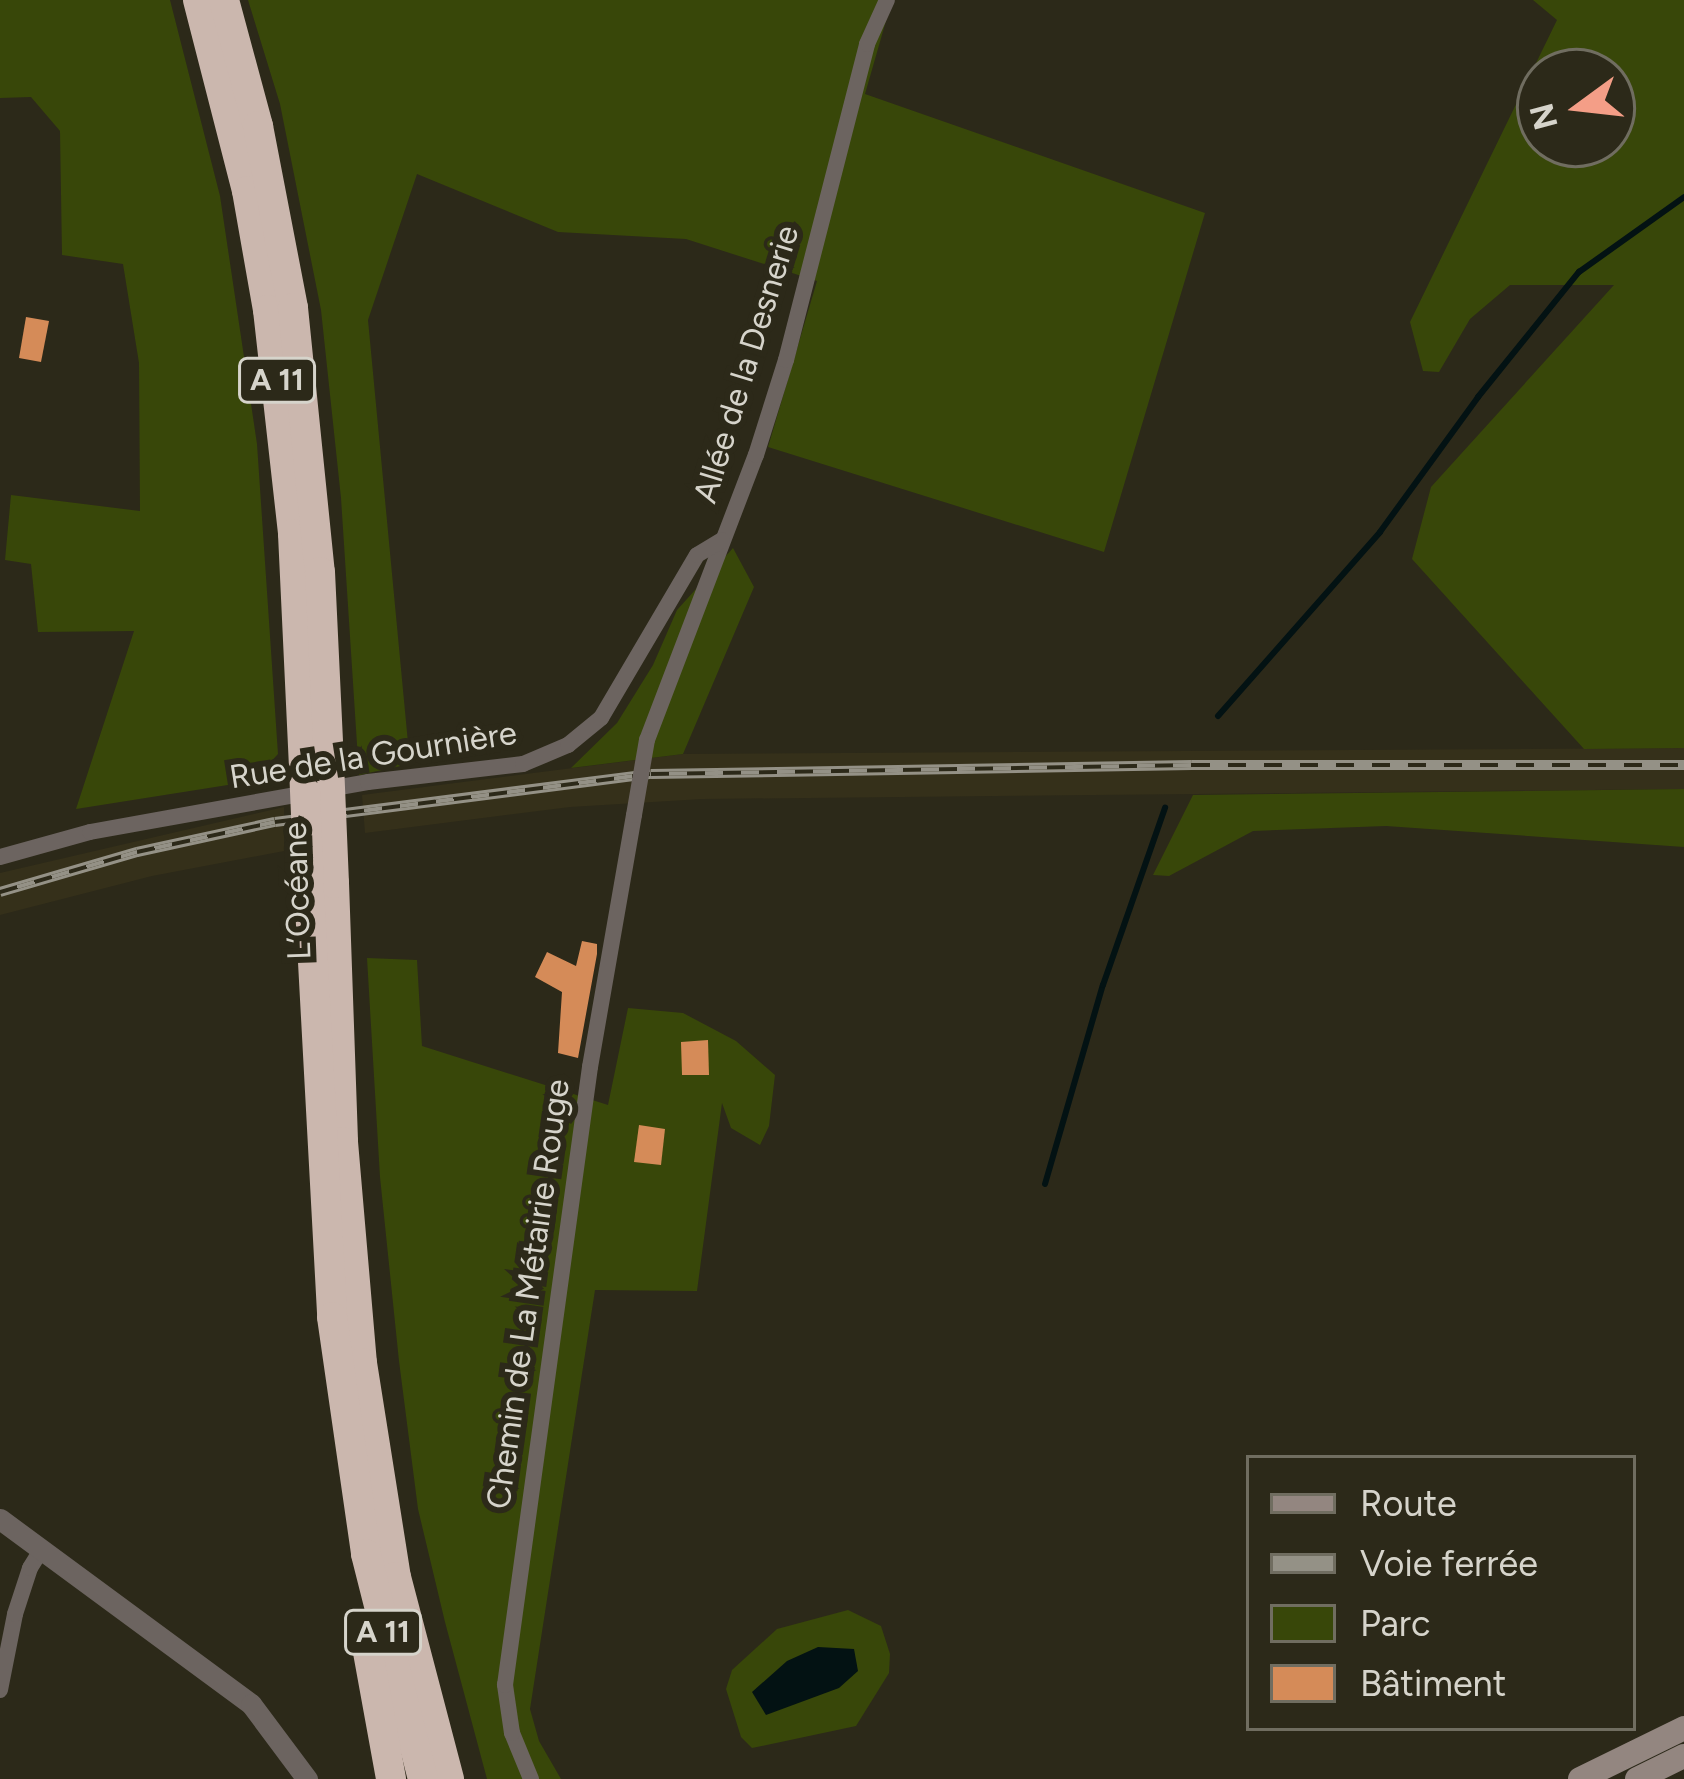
<!DOCTYPE html>
<html>
<head>
<meta charset="utf-8">
<style>
  body { margin:0 }
  #map { position:relative; width:1684px; height:1779px; overflow:hidden; background:#2c2919; font-family:Figtree,sans-serif }
  div>[style] { position:absolute }
  .built>* { inset:0; background:#35301a }
  .green>* { inset:0; background:#384709 }
  .water>* { inset:0; background:#031213 }
  .stream>* { height:6px; margin:-3px; padding:0 3px; transform-origin:3px; border-radius:3px; background:#031213 }
  .building>* { inset:0; background:#d58b58 }
  .minor>* { height:16px; margin:-8px; padding:0 8px; transform-origin:8px; border-radius:8px; background:#6c6460 }
  .tertiary>* { height:21px; margin:-10.5px; padding:0 10.5px; transform-origin:10.5px; border-radius:10.5px; background:#6c6460 }
  .secondary>* { height:24px; margin:-12px; padding:0 12px; transform-origin:12px; border-radius:12px; background:#938680 }
  .motorway>* { height:30px; margin:-15px; padding:0 15px; transform-origin:15px; border-radius:15px; background:#cbb7ae }
  .rail>* { height:10px; margin-top:-5px; transform-origin:0; background:repeating-linear-gradient(90deg,#2c2919 0 18px,#949186 0 36px); box-sizing:border-box; border-block:3px solid #949186 }
  .minor-bridge>* { height:16px; margin:-8px; padding:0 8px; transform-origin:8px; border-radius:8px; background:#6c6460 }
  .motorway-bridge>* { height:30px; margin:-15px; padding:0 15px; transform-origin:15px; border-radius:15px; background:#cbb7ae }
  span { translate:-50% -50%; white-space:nowrap; text-align:center; line-height:1.15; -webkit-text-stroke:12px #2c2919; paint-order:stroke }
  .shield-label span { padding:3px 9px; background:#2c2919; border:3px solid; border-radius:9px; -webkit-text-stroke-width:0 }
  .shield-label { font-size:30px; color:#d6d4cb; font-weight:700 }
  .street-label { font-size:33px; color:#d6d4cb }
  .legend { position:absolute; left:1246px; top:1455px; width:390px; height:276px; box-sizing:border-box; background:#2c2919; border:3px solid #706d60; margin:0; padding:15px 21px; list-style:none; font-size:36px; color:#d6d4cb }
  .legend li { display:flex; align-items:center; gap:24px; height:60px }
  .legend b { width:60px; border:3px solid #706d60 }
  .north { position:absolute; left:1516px; top:48px; width:120px; height:120px; box-sizing:border-box; background:#2c2919; border:3px solid #706d60; border-radius:50%; rotate:255deg; font-size:33px; font-weight:700; line-height:48px; text-align:center; color:#d6d4cb }
  .north::after { content:''; display:block; margin:auto; width:42px; height:54px; background:#f49e87; clip-path:polygon(50% 0,100% 100%,50% 72%,0 100%) }
</style>
</head>
<body>
<div id="map">
  <div class="built">
    <div style="clip-path:polygon(1684px 748px,1684px 789px,702px 799px,570px 807px,365px 833px,362px 795px,683px 754px)"></div>
    <div style="clip-path:polygon(284px 807px,284px 851px,152px 876px,0 915px,0 873px)"></div>
  </div>
  <div class="green">
    <div style="clip-path:polygon(0 0,170px 0,220px 196px,257px 444px,278px 754px,253px 781px,76px 809px,134px 631px,38px 632px,31px 564px,5px 560px,11px 495px,140px 511px,139px 363px,123px 264px,62px 255px,60px 131px,31px 97px,0 98px)"></div>
    <div style="clip-path:polygon(248px 0,892px 0,865px 94px,1205px 213px,1104px 552px,768px 447px,817px 281px,686px 239px,558px 232px,417px 174px,368px 320px,410px 764px,359px 775px,341px 498px,321px 310px,280px 104px)"></div>
    <div style="clip-path:polygon(evenodd,1533px 0,1684px 0,1684px 748px,1584px 749px,1412px 559px,1431px 487px,1614px 285px,1510px 285px,1470px 319px,1439px 372px,1423px 371px,1410px 322px,1557px 20px,1533px 0,1540px 72px,1612px 72px,1612px 144px,1540px 144px,1540px 72px)"></div>
    <div style="clip-path:polygon(733px 548px,754px 587px,683px 754px,571px 768px,617px 723px,653px 665px,677px 610px)"></div>
    <div style="clip-path:polygon(1684px 789px,1684px 847px,1386px 826px,1253px 831px,1169px 876px,1153px 875px,1193px 795px)"></div>
    <div style="clip-path:polygon(367px 958px,417px 960px,422px 1046px,608px 1105px,628px 1008px,683px 1013px,736px 1041px,775px 1075px,769px 1126px,760px 1145px,731px 1128px,722px 1103px,697px 1291px,595px 1290px,530px 1709px,539px 1741px,561px 1779px,487px 1779px,445px 1622px,418px 1509px,399px 1361px,380px 1177px)"></div>
    <div style="clip-path:polygon(848px 1610px,881px 1626px,890px 1654px,889px 1673px,856px 1726px,752px 1748px,741px 1737px,726px 1689px,732px 1670px,777px 1629px)"></div>
  </div>
  <div class="water">
    <div style="clip-path:polygon(818px 1647px,854px 1649px,858px 1671px,839px 1688px,766px 1715px,752px 1692px,787px 1661px)"></div>
  </div>
  <div class="stream">
    <div style="left:1218px;top:716px;width:245px;rotate:-48.6deg"></div>
    <div style="left:1380px;top:532px;width:167px;rotate:-54deg"></div>
    <div style="left:1478px;top:397px;width:161px;rotate:-51.1deg"></div>
    <div style="left:1579px;top:272px;width:129px;rotate:-35.5deg"></div>
    <div style="left:1045px;top:1184px;width:207px;rotate:-73.8deg"></div>
    <div style="left:1103px;top:985px;width:188px;rotate:-70.7deg"></div>
  </div>
  <div class="building">
    <div style="clip-path:polygon(26px 317px,49px 321px,41px 362px,19px 358px)"></div>
    <div style="clip-path:polygon(582px 941px,597px 944px,597px 954px,578px 1058px,558px 1053px,562px 992px,535px 977px,547px 952px,576px 966px)"></div>
    <div style="clip-path:polygon(708px 1040px,709px 1075px,682px 1075px,681px 1042px)"></div>
    <div style="clip-path:polygon(639px 1125px,665px 1129px,661px 1165px,634px 1162px)"></div>
  </div>
  <div class="minor">
    <div style="left:647px;top:740px;width:305px;rotate:-69.1deg"></div>
    <div style="left:756px;top:455px;width:100px;rotate:-72.5deg"></div>
    <div style="left:786px;top:360px;width:326px;rotate:-75.6deg"></div>
    <div style="left:867px;top:44px;width:48px;rotate:-65.6deg"></div>
    <div style="left:0;top:857px;width:93px;rotate:-15.5deg"></div>
    <div style="left:90px;top:832px;width:282px;rotate:-10.2deg"></div>
    <div style="left:368px;top:782px;width:156px;rotate:-6.6deg"></div>
    <div style="left:523px;top:764px;width:49px;rotate:-22.9deg"></div>
    <div style="left:568px;top:745px;width:43px;rotate:-39.3deg"></div>
    <div style="left:601px;top:718px;width:189px;rotate:-59.5deg"></div>
    <div style="left:697px;top:555px;width:29px;rotate:-31deg"></div>
    <div style="left:0;top:1690px;width:77px;rotate:-78.8deg"></div>
    <div style="left:15px;top:1614px;width:48px;rotate:-71.9deg"></div>
    <div style="left:30px;top:1568px;width:22px;rotate:-58deg"></div>
    <div style="left:531px;top:1779px;width:50px;rotate:-112.4deg"></div>
    <div style="left:512px;top:1733px;width:49px;rotate:-98.3deg"></div>
    <div style="left:505px;top:1685px;width:624px;rotate:-82.17deg"></div>
    <div style="left:590px;top:1067px;width:256px;rotate:-80.1deg"></div>
  </div>
  <div class="tertiary">
    <div style="left:0;top:1519px;width:312px;rotate:36.4deg"></div>
    <div style="left:251px;top:1704px;width:94px;rotate:53.3deg"></div>
  </div>
  <div class="secondary">
    <div style="left:1580px;top:1779px;width:116px;rotate:-26.1deg"></div>
    <div style="left:1637px;top:1779px;width:52px;rotate:-26.1deg"></div>
  </div>
  <div class="motorway">
    <div style="left:198px;top:0;width:197px;rotate:75.6deg"></div>
    <div style="left:247px;top:191px;width:121px;rotate:80deg"></div>
    <div style="left:268px;top:310px;width:225px;rotate:83.6deg"></div>
    <div style="left:293px;top:534px;width:233px;rotate:87.3deg"></div>
    <div style="left:224px;top:0;width:131px;rotate:74.9deg"></div>
    <div style="left:258px;top:126px;width:185px;rotate:79.1deg"></div>
    <div style="left:293px;top:308px;width:265px;rotate:84.2deg"></div>
    <div style="left:320px;top:572px;width:192px;rotate:87.3deg"></div>
    <div style="left:334px;top:883px;width:259px;rotate:88deg"></div>
    <div style="left:343px;top:1142px;width:222px;rotate:85.1deg"></div>
    <div style="left:362px;top:1363px;width:217px;rotate:81deg"></div>
    <div style="left:396px;top:1577px;width:209px;rotate:75.3deg"></div>
    <div style="left:309px;top:888px;width:430px;rotate:86.9deg"></div>
    <div style="left:332px;top:1317px;width:239px;rotate:81.8deg"></div>
    <div style="left:366px;top:1554px;width:232px;rotate:75.8deg"></div>
    <div style="left:364px;top:1630px;width:151px;rotate:79.7deg"></div>
  </div>
  <div class="rail">
    <div style="left:0;top:892px;width:143px;rotate:-16.3deg"></div>
    <div style="left:137px;top:852px;width:141px;rotate:-12.3deg"></div>
    <div style="left:275px;top:822px;width:379px;rotate:-7.3deg"></div>
    <div style="left:651px;top:774px;width:541px;rotate:-0.95deg"></div>
    <div style="left:1192px;top:765px;width:492px"></div>
  </div>
  <div class="minor-bridge">
    <div style="left:634px;top:815px;width:76px;rotate:-80.2deg"></div>
  </div>
  <div class="motorway-bridge">
    <div style="left:329px;top:764px;width:119px;rotate:87.6deg"></div>
    <div style="left:304px;top:767px;width:121px;rotate:87.6deg"></div>
  </div>
  <div class="shield-label">
    <span style="left:277px;top:380px">A 11</span>
    <span style="left:383px;top:1632px">A 11</span>
  </div>
  <div class="street-label">
    <span style="left:746px;top:364px;rotate:-73deg">Allée de la Desnerie</span>
    <span style="left:373px;top:755px;rotate:-9deg">Rue de la Gournière</span>
    <span style="left:297px;top:891px;rotate:-92deg">L’Océane</span>
    <span style="left:528px;top:1294px;rotate:-82deg">Chemin de La Métairie Rouge</span>
  </div>
  <ul class="legend">
  <li><b style="height:15px;background:#938680"></b>Route</li>
  <li><b style="height:15px;background:#949186"></b>Voie ferrée</li>
  <li><b style="height:33px;background:#384709"></b>Parc</li>
  <li><b style="height:33px;background:#d58b58"></b>Bâtiment</li>
  </ul>
  <div class="north">N</div>
</div>
</body>
</html>
